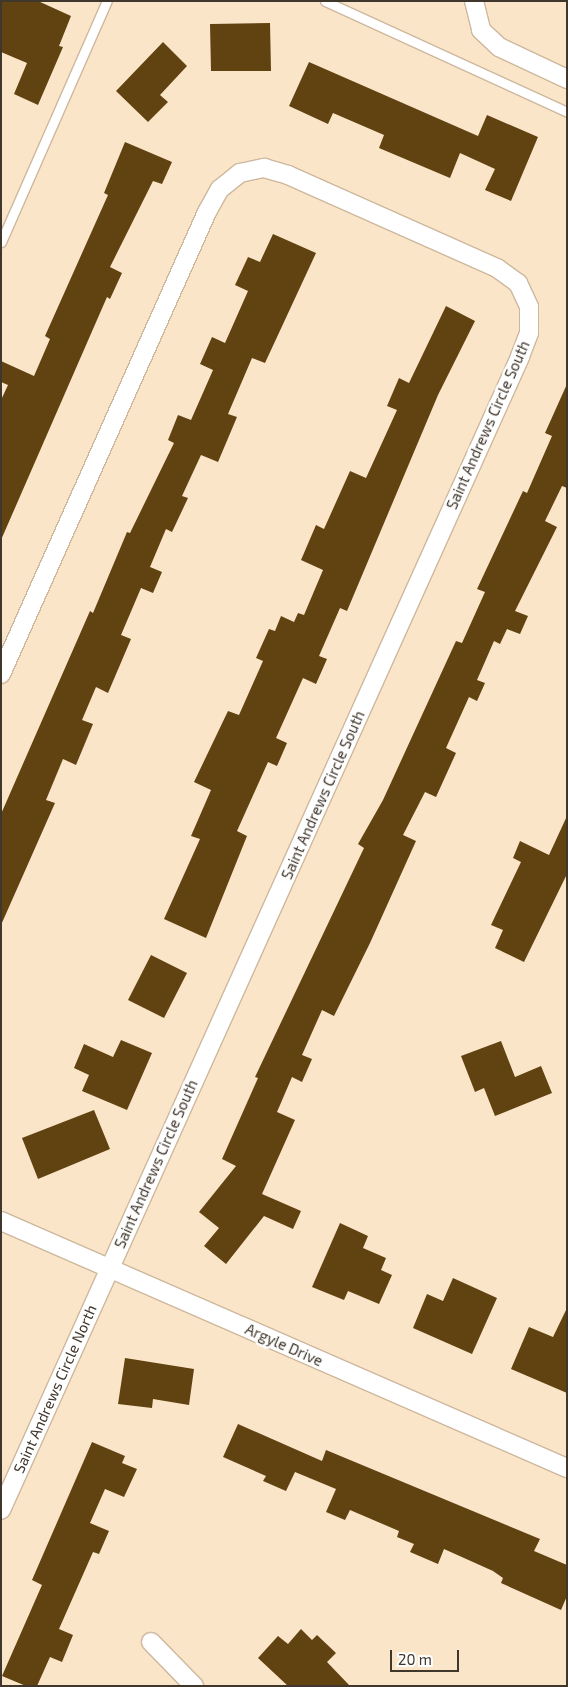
<!DOCTYPE html>
<html>
<head>
<meta charset="utf-8">
<style>
  body { margin:0 }
  #map { position:relative; width:568px; height:1687px; overflow:hidden; background:#fbe5c9; font-family:"Exo 2",sans-serif }
  div>[style] { position:absolute }
  .building>* { inset:0; background:#614211 }
  .roads { filter:drop-shadow(1px 0 #cdb89e) drop-shadow(-1px 0 #cdb89e) drop-shadow(0 1px #cdb89e) drop-shadow(0 -1px #cdb89e) }
  .lane>* { height:9px; margin:-4.5px; padding:0 4.5px; transform-origin:4.5px; border-radius:4.5px; background:#fff }
  .street>* { height:18px; margin:-9px; padding:0 9px; transform-origin:9px; border-radius:9px; background:#fff }
  span { translate:-50% -50%; white-space:nowrap; text-align:center; line-height:1.15; -webkit-text-stroke:5px #fff; paint-order:stroke }
  .street-label { font-size:15px; color:#40372c }
  .frame { position:absolute; inset:0; border:2px solid #40372c; pointer-events:none }
  .scale { position:absolute; left:390px; top:1650px; width:69px; height:22px; box-sizing:border-box; border:2px solid #40372c; border-top:0; padding-left:6px; font-size:15px; line-height:18px; white-space:nowrap; color:#40372c; -webkit-text-stroke:4px #fff; paint-order:stroke }
</style>
</head>
<body>
<div id="map">
  <div class="building">
    <div style="clip-path:polygon(1px 1px,38px 1px,71px 16px,59px 46px,63px 47px,38px 105px,14px 94px,27px 63px,1px 52px)"></div>
    <div style="clip-path:polygon(270px 23px,271px 71px,211px 71px,210px 24px)"></div>
    <div style="clip-path:polygon(163px 42px,187px 66px,160px 95px,168px 102px,148px 122px,116px 91px)"></div>
    <div style="clip-path:polygon(309px 62px,478px 136px,487px 115px,538px 137px,511px 201px,485px 190px,495px 169px,460px 153px,450px 178px,379px 148px,384px 135px,333px 113px,328px 124px,289px 106px)"></div>
    <div style="clip-path:polygon(125px 142px,172px 162px,162px 184px,153px 181px,110px 267px,122px 273px,110px 299px,107px 297px,1px 540px,1px 400px,8px 385px,1px 382px,1px 361px,34px 376px,50px 339px,45px 336px,108px 195px,104px 193px)"></div>
    <div style="clip-path:polygon(273px 234px,316px 253px,265px 363px,252px 358px,228px 414px,237px 417px,218px 462px,201px 455px,182px 496px,188px 498px,172px 532px,166px 529px,150px 567px,162px 572px,153px 593px,141px 588px,121px 635px,131px 639px,108px 693px,96px 687px,82px 720px,93px 724px,76px 765px,63px 759px,46px 800px,55px 803px,1px 925px,1px 814px,90px 611px,93px 613px,127px 532px,130px 533px,174px 443px,168px 440px,178px 415px,191px 420px,213px 370px,200px 364px,212px 337px,225px 343px,248px 291px,235px 285px,248px 257px,260px 262px)"></div>
    <div style="clip-path:polygon(446px 306px,475px 321px,438px 395px,347px 611px,340px 608px,319px 656px,327px 659px,316px 684px,303px 678px,276px 738px,287px 743px,277px 766px,268px 762px,237px 831px,247px 836px,206px 938px,164px 919px,200px 839px,191px 836px,211px 790px,194px 782px,228px 711px,239px 715px,263px 661px,256px 658px,269px 629px,275px 631px,281px 616px,294px 622px,298px 613px,304px 615px,323px 570px,301px 560px,316px 525px,324px 529px,350px 471px,366px 478px,397px 410px,387px 406px,399px 378px,409px 383px)"></div>
    <div style="clip-path:polygon(567px 384px,567px 488px,562px 486px,545px 521px,557px 527px,515px 611px,528px 616px,520px 634px,507px 629px,500px 644px,494px 641px,477px 680px,485px 683px,477px 701px,469px 697px,446px 748px,456px 753px,436px 797px,425px 792px,403px 835px,416px 841px,370px 943px,334px 1016px,322px 1010px,302px 1055px,312px 1059px,302px 1082px,292px 1077px,277px 1112px,295px 1120px,262px 1194px,301px 1211px,293px 1229px,264px 1216px,226px 1264px,204px 1246px,219px 1228px,199px 1212px,236px 1166px,222px 1159px,258px 1078px,255px 1077px,364px 848px,358px 844px,383px 800px,456px 641px,462px 643px,485px 592px,477px 589px,523px 491px,527px 493px,552px 436px,545px 433px)"></div>
    <div style="clip-path:polygon(567px 816px,567px 874px,524px 962px,495px 948px,503px 930px,491px 925px,521px 862px,513px 858px,520px 841px,549px 855px)"></div>
    <div style="clip-path:polygon(151px 955px,187px 973px,164px 1018px,128px 1000px)"></div>
    <div style="clip-path:polygon(121px 1040px,152px 1053px,127px 1110px,82px 1091px,89px 1075px,74px 1068px,84px 1044px,113px 1057px)"></div>
    <div style="clip-path:polygon(501px 1041px,515px 1077px,541px 1066px,552px 1093px,495px 1116px,484px 1088px,475px 1092px,461px 1056px)"></div>
    <div style="clip-path:polygon(94px 1110px,110px 1149px,38px 1179px,22px 1138px)"></div>
    <div style="clip-path:polygon(340px 1223px,368px 1236px,363px 1248px,386px 1258px,381px 1270px,392px 1275px,379px 1304px,348px 1291px,344px 1300px,312px 1287px)"></div>
    <div style="clip-path:polygon(453px 1278px,497px 1298px,472px 1354px,413px 1328px,427px 1294px,443px 1301px)"></div>
    <div style="clip-path:polygon(567px 1308px,567px 1393px,511px 1369px,529px 1327px,553px 1337px)"></div>
    <div style="clip-path:polygon(125px 1358px,194px 1369px,189px 1405px,153px 1399px,152px 1408px,118px 1404px)"></div>
    <div style="clip-path:polygon(238px 1424px,322px 1461px,326px 1450px,540px 1539px,534px 1551px,567px 1565px,567px 1596px,561px 1610px,501px 1583px,503px 1578px,493px 1571px,444px 1549px,438px 1564px,410px 1552px,414px 1544px,397px 1537px,399px 1531px,350px 1510px,345px 1520px,326px 1512px,336px 1489px,295px 1472px,286px 1491px,263px 1481px,266px 1476px,223px 1457px)"></div>
    <div style="clip-path:polygon(92px 1442px,125px 1456px,122px 1463px,137px 1469px,124px 1497px,105px 1489px,90px 1523px,109px 1531px,99px 1554px,93px 1552px,59px 1629px,73px 1635px,62px 1662px,50px 1657px,37px 1686px,26px 1686px,2px 1676px,42px 1585px,32px 1580px)"></div>
    <div style="clip-path:polygon(301px 1629px,312px 1640px,317px 1635px,336px 1653px,327px 1662px,350px 1686px,288px 1686px,258px 1658px,278px 1636px,288px 1644px)"></div>
  </div>
  <div class="roads">
    <div class="lane">
      <div style="left:325px;top:1px;width:266px;rotate:24.6deg"></div>
      <div style="left:1px;top:242px;width:263px;rotate:-66.3deg"></div>
    </div>
    <div class="street">
      <div style="left:474px;top:1px;width:30px;rotate:76deg"></div>
      <div style="left:481px;top:30px;width:25px;rotate:43deg"></div>
      <div style="left:499px;top:47px;width:75px;rotate:25.2deg"></div>
      <div style="left:1px;top:674px;width:506px;rotate:-65.97deg"></div>
      <div style="left:207px;top:212px;width:26px;rotate:-61deg"></div>
      <div style="left:220px;top:189px;width:26px;rotate:-39deg"></div>
      <div style="left:240px;top:173px;width:25px;rotate:-12deg"></div>
      <div style="left:264px;top:168px;width:25px;rotate:16deg"></div>
      <div style="left:288px;top:175px;width:229px;rotate:24deg"></div>
      <div style="left:497px;top:268px;width:26px;rotate:36deg"></div>
      <div style="left:518px;top:283px;width:26px;rotate:65deg"></div>
      <div style="left:529px;top:307px;width:26px;rotate:90deg"></div>
      <div style="left:529px;top:333px;width:26px;rotate:111deg"></div>
      <div style="left:520px;top:357px;width:1264px;rotate:114.23deg"></div>
      <div style="left:1px;top:1221px;width:618px;rotate:23.58deg"></div>
      <div style="left:151px;top:1642px;width:62px;rotate:45.7deg"></div>
    </div>
  </div>
  <div class="street-label">
    <span style="left:488px;top:425px;rotate:-66deg">Saint Andrews Circle South</span>
    <span style="left:323px;top:795px;rotate:-66deg">Saint Andrews Circle South</span>
    <span style="left:156px;top:1164px;rotate:-66deg">Saint Andrews Circle South</span>
    <span style="left:284px;top:1345px;rotate:24deg">Argyle Drive</span>
    <span style="left:55px;top:1389px;rotate:-66deg">Saint Andrews Circle North</span>
  </div>
  <div class="frame"></div>
  <div class="scale">20 m</div>
</div>
</body>
</html>
